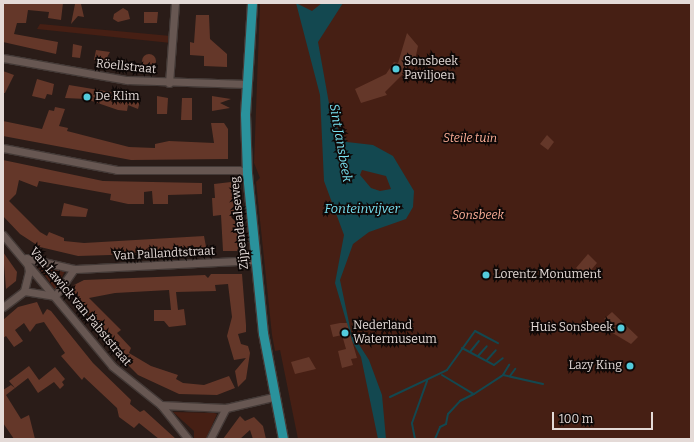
<!DOCTYPE html>
<html>
<head>
<meta charset="utf-8">
<style>
  body { margin:0 }
  #map { position:relative; width:694px; height:442px; overflow:hidden; background:#2a1c18; font-family:Bitter,serif }
  div>[style] { position:absolute }
  .green>* { inset:0; background:#461f14 }
  .water>* { inset:0; background:#134850 }
  .stream>* { height:2px; margin:-1px; padding:0 1px; transform-origin:1px; border-radius:1px; background:#134850 }
  .building>* { inset:0; background:#643729 }
  .round { border-radius:50% }
  .roads { filter:drop-shadow(1px 0 #443a37) drop-shadow(-1px 0 #443a37) drop-shadow(0 1px #443a37) drop-shadow(0 -1px #443a37) }
  .minor>* { height:7px; margin:-3.5px; padding:0 3.5px; transform-origin:3.5px; border-radius:3.5px; background:#675752 }
  .major>* { height:9px; margin:-4.5px; padding:0 4.5px; transform-origin:4.5px; border-radius:4.5px; background:#2a929c }
  .dots>* { width:11px; height:11px; translate:-50% -50%; box-sizing:border-box; border:2px solid #0e0807; border-radius:50% }
  span { translate:-50% -50%; white-space:nowrap; text-align:center; line-height:1.15; -webkit-text-stroke:3.5px #0e0807; paint-order:stroke }
  .poi-label { font-size:12px; color:#e4dad7 }
  .left { translate:0 -50%; text-align:left }
  .right { translate:-100% -50%; text-align:right }
  .street-label { font-size:12px; color:#e4dad7 }
  .park-label { font-size:12px; color:#feaf98; font-style:italic }
  .water-label { font-size:13px; color:#78e0f0; font-style:italic }
  .frame { position:absolute; inset:0; border:4px solid #e4dad7; pointer-events:none }
  .scale { position:absolute; left:552px; top:412px; width:101px; height:18px; box-sizing:border-box; border:2px solid #e4dad7; border-top:0; padding-left:5px; font-size:12px; line-height:14px; white-space:nowrap; color:#e4dad7; -webkit-text-stroke:3px #0e0807; paint-order:stroke }
</style>
</head>
<body>
<div id="map">
  <div class="green">
    <div style="clip-path:polygon(260px 3px,691px 3px,691px 439px,298px 439px,280px 350px,275px 351px,272px 335px,256px 182px,260px 178px,254px 163px)"></div>
    <div style="clip-path:polygon(40px 24px,171px 36px,171px 43px,37px 29px)"></div>
    <div style="clip-path:polygon(34px 263px,65px 271px,55px 290px,42px 271px)"></div>
    <div style="clip-path:polygon(173px 412px,214px 413px,217px 414px,206px 439px,194px 439px,194px 431px)"></div>
  </div>
  <div class="water">
    <div style="clip-path:polygon(evenodd,296px 3px,312px 11px,322px 3px,343px 3px,318px 42px,332px 120px,347px 142px,373px 145px,393px 156px,414px 191px,413px 207px,406px 219px,369px 232px,353px 244px,340px 280px,351px 332px,369px 360px,382px 395px,386px 439px,378px 439px,361px 357px,352px 341px,335px 283px,344px 235px,324px 181px,320px 95px,296px 3px,362px 170px,386px 176px,391px 189px,380px 191px,371px 188px,360px 175px,362px 170px)"></div>
  </div>
  <div class="stream">
    <div style="left:462px;top:348px;width:36px;rotate:28deg"></div>
    <div style="left:494px;top:365px;width:11px;rotate:-38deg"></div>
    <div style="left:470px;top:352px;width:14px;rotate:-51deg"></div>
    <div style="left:478px;top:356px;width:13px;rotate:-48deg"></div>
    <div style="left:487px;top:360px;width:13px;rotate:-48deg"></div>
    <div style="left:442px;top:375px;width:37px;rotate:31deg"></div>
    <div style="left:474px;top:394px;width:35px;rotate:-33deg"></div>
    <div style="left:503px;top:375px;width:41px;rotate:12.7deg"></div>
    <div style="left:503px;top:375px;width:12px;rotate:-59deg"></div>
    <div style="left:510px;top:376px;width:9px;rotate:-54deg"></div>
    <div style="left:390px;top:397px;width:63px;rotate:-25.3deg"></div>
    <div style="left:447px;top:370px;width:48px;rotate:-54.3deg"></div>
    <div style="left:475px;top:331px;width:26px;rotate:28deg"></div>
    <div style="left:415px;top:439px;width:16px;rotate:-101deg"></div>
    <div style="left:412px;top:423px;width:45px;rotate:-70.3deg"></div>
    <div style="left:435px;top:439px;width:13px;rotate:-67deg"></div>
    <div style="left:440px;top:427px;width:7px;rotate:-27deg"></div>
    <div style="left:446px;top:424px;width:10px;rotate:-79deg"></div>
    <div style="left:448px;top:414px;width:18px;rotate:-47deg"></div>
    <div style="left:460px;top:401px;width:16px;rotate:-27deg"></div>
  </div>
  <div class="building">
    <div style="clip-path:polygon(3px 3px,63px 3px,61px 20px,48px 18px,49px 12px,28px 10px,26px 23px,17px 23px,14px 34px,58px 42px,56px 54px,3px 42px)"></div>
    <div style="clip-path:polygon(75px 4px,81px 4px,84px 17px,78px 16px,71px 24px)"></div>
    <div style="clip-path:polygon(123px 8px,128px 11px,130px 19px,118px 22px,113px 19px,114px 14px)"></div>
    <div style="clip-path:polygon(144px 12px,158px 12px,157px 23px,144px 23px)"></div>
    <div style="clip-path:polygon(196px 15px,209px 15px,210px 39px,227px 54px,227px 67px,204px 66px,204px 56px,190px 55px,190px 42px,194px 43px)"></div>
    <div style="clip-path:polygon(407px 33px,418px 46px,415px 60px,408px 58px,406px 71px,385px 92px,387px 95px,361px 103px,355px 89px,386px 74px,394px 62px,398px 63px)"></div>
    <div style="clip-path:polygon(73px 44px,82px 46px,80px 58px,72px 57px)"></div>
    <div style="clip-path:polygon(96px 50px,110px 52px,105px 61px,94px 60px)"></div>
    <div class="round" style="left:142px;top:54px;width:14px;height:14px"></div>
    <div style="clip-path:polygon(3px 71px,14px 75px,5px 93px,3px 93px)"></div>
    <div style="clip-path:polygon(37px 79px,54px 84px,52px 95px,47px 94px,45px 99px,32px 96px)"></div>
    <div style="clip-path:polygon(69px 85px,141px 97px,138px 109px,128px 105px,127px 111px,118px 110px,86px 99px,65px 98px)"></div>
    <div style="clip-path:polygon(157px 96px,168px 98px,167px 114px,157px 114px)"></div>
    <div style="clip-path:polygon(212px 96px,231px 99px,220px 103px,230px 108px,212px 111px)"></div>
    <div style="clip-path:polygon(182px 98px,192px 98px,192px 120px,181px 120px)"></div>
    <div style="clip-path:polygon(55px 107px,65px 109px,59px 126px,68px 128px,67px 131px,129px 147px,155px 148px,155px 144px,169px 141px,214px 143px,211px 123px,224px 123px,228px 129px,228px 159px,131px 160px,3px 136px,3px 121px,42px 129px,49px 110px,54px 111px)"></div>
    <div style="clip-path:polygon(547px 135px,554px 142px,548px 150px,540px 144px)"></div>
    <div style="clip-path:polygon(3px 160px,103px 181px,202px 183px,202px 194px,168px 195px,168px 204px,153px 204px,152px 191px,144px 192px,144px 204px,128px 204px,110px 200px,111px 194px,39px 181px,37px 187px,19px 180px,16px 194px,9px 201px,40px 232px,47px 236px,49px 232px,64px 238px,64px 241px,84px 243px,204px 236px,207px 252px,78px 256px,40px 247px,20px 234px,3px 216px)"></div>
    <div style="clip-path:polygon(231px 182px,235px 213px,231px 217px,237px 223px,239px 245px,237px 251px,223px 251px,221px 215px,213px 216px,212px 198px,215px 198px,214px 184px)"></div>
    <div style="clip-path:polygon(64px 203px,88px 209px,86px 217px,61px 216px)"></div>
    <div style="clip-path:polygon(3px 252px,17px 272px,16px 281px,6px 289px)"></div>
    <div style="clip-path:polygon(588px 254px,597px 263px,586px 276px,576px 268px)"></div>
    <div style="clip-path:polygon(211px 274px,242px 274px,246px 325px,246px 332px,238px 334px,241px 344px,248px 346px,250px 353px,246px 379px,238px 387px,235px 371px,246px 358px,234px 360px,227px 336px,232px 317px,228px 284px,215px 285px,216px 291px,176px 292px,178px 310px,184px 309px,186px 325px,169px 327px,164px 321px,154px 321px,154px 310px,171px 310px,169px 290px,115px 293px,89px 298px,121px 330px,117px 333px,131px 348px,129px 353px,151px 366px,178px 375px,176px 379px,183px 383px,204px 385px,229px 376px,235px 388px,217px 395px,179px 394px,138px 375px,112px 349px,71px 293px,74px 285px,84px 280px,205px 275px,208px 278px)"></div>
    <div style="clip-path:polygon(37px 302px,43px 315px,47px 309px,51px 311px,93px 363px,131px 400px,130px 404px,140px 412px,144px 410px,176px 439px,159px 439px,139px 423px,134px 428px,119px 417px,117px 408px,84px 377px,82px 380px,61px 356px,65px 353px,44px 322px,36px 324px,30px 332px,24px 323px,15px 330px,23px 341px,14px 347px,6px 336px,3px 338px,3px 320px,18px 307px)"></div>
    <div style="clip-path:polygon(612px 312px,638px 337px,631px 344px,611px 332px,611px 326px,604px 319px)"></div>
    <div style="clip-path:polygon(340px 323px,347px 323px,357px 358px,351px 359px,353px 365px,342px 368px,338px 351px,346px 349px,342px 335px,333px 337px,330px 325px)"></div>
    <div style="clip-path:polygon(309px 357px,316px 369px,295px 374px,291px 362px)"></div>
    <div style="clip-path:polygon(29px 366px,39px 380px,55px 367px,65px 379px,62px 382px,64px 385px,60px 389px,54px 382px,38px 393px,28px 378px,6px 395px,21px 419px,29px 415px,35px 439px,14px 439px,3px 423px,3px 390px,11px 385px,15px 388px,9px 381px)"></div>
    <div style="clip-path:polygon(240px 416px,245px 421px,254px 417px,263px 426px,266px 439px,253px 439px,250px 430px,240px 439px,223px 439px)"></div>
  </div>
  <div class="roads">
    <div class="minor">
      <div style="left:3px;top:58px;width:126px;rotate:10.1deg"></div>
      <div style="left:127px;top:80px;width:120px;rotate:1.9deg"></div>
      <div style="left:169px;top:83px;width:80px;rotate:-85.7deg"></div>
      <div style="left:3px;top:148px;width:116px;rotate:10.9deg"></div>
      <div style="left:117px;top:170px;width:122px"></div>
      <div style="left:239px;top:170px;width:9px;rotate:21deg"></div>
      <div style="left:3px;top:235px;width:170px;rotate:50.2deg"></div>
      <div style="left:112px;top:366px;width:63px;rotate:38.5deg"></div>
      <div style="left:161px;top:405px;width:43px;rotate:51.5deg"></div>
      <div style="left:74px;top:269px;width:33px;rotate:125deg"></div>
      <div style="left:55px;top:296px;width:31px;rotate:-171deg"></div>
      <div style="left:24px;top:291px;width:21px;rotate:-76deg"></div>
      <div style="left:29px;top:271px;width:13px;rotate:-103deg"></div>
      <div style="left:26px;top:258px;width:49px;rotate:12.9deg"></div>
      <div style="left:74px;top:269px;width:181px;rotate:-2.8deg"></div>
      <div style="left:3px;top:307px;width:26px;rotate:-37deg"></div>
      <div style="left:161px;top:405px;width:65px;rotate:2.6deg"></div>
      <div style="left:226px;top:408px;width:48px;rotate:-13.2deg"></div>
      <div style="left:210px;top:439px;width:35px;rotate:-63deg"></div>
    </div>
    <div class="major">
      <div style="left:252px;top:3px;width:111px;rotate:93.6deg"></div>
      <div style="left:245px;top:114px;width:59px;rotate:88.1deg"></div>
      <div style="left:247px;top:173px;width:161px;rotate:84.3deg"></div>
      <div style="left:263px;top:333px;width:108px;rotate:79.3deg"></div>
    </div>
  </div>
  <div class="dots">
    <div style="left:396px;top:69px;background:#53cbdc"></div>
    <div style="left:87px;top:97px;background:#53cbdc"></div>
    <div style="left:486px;top:275px;background:#53cbdc"></div>
    <div style="left:621px;top:328px;background:#53cbdc"></div>
    <div style="left:345px;top:333px;background:#53cbdc"></div>
    <div style="left:630px;top:366px;background:#53cbdc"></div>
  </div>
  <div class="poi-label">
    <span class="left" style="left:404px;top:69px">Sonsbeek<br>Paviljoen</span>
    <span class="left" style="left:95px;top:97px">De Klim</span>
    <span class="left" style="left:494px;top:275px">Lorentz Monument</span>
    <span class="left" style="left:353px;top:333px">Nederland<br>Watermuseum</span>
    <span class="right" style="left:613px;top:328px">Huis Sonsbeek</span>
    <span class="right" style="left:622px;top:366px">Lazy King</span>
  </div>
  <div class="street-label">
    <span style="left:126px;top:67px;rotate:6deg">Röellstraat</span>
    <span style="left:240px;top:223px;rotate:-96deg">Zijpendaalseweg</span>
    <span style="left:164px;top:254px;rotate:-3deg">Van Pallandtstraat</span>
    <span style="left:80px;top:307px;rotate:50deg">Van Lawick van Pabststraat</span>
  </div>
  <div class="park-label">
    <span style="left:470px;top:139px">Steile tuin</span>
    <span style="left:478px;top:216px">Sonsbeek</span>
  </div>
  <div class="water-label">
    <span style="left:340px;top:143px;rotate:80deg">Sint Jansbeek</span>
    <span style="left:362px;top:209px">Fonteinvijver</span>
  </div>
  <div class="frame"></div>
  <div class="scale">100 m</div>
</div>
</body>
</html>
